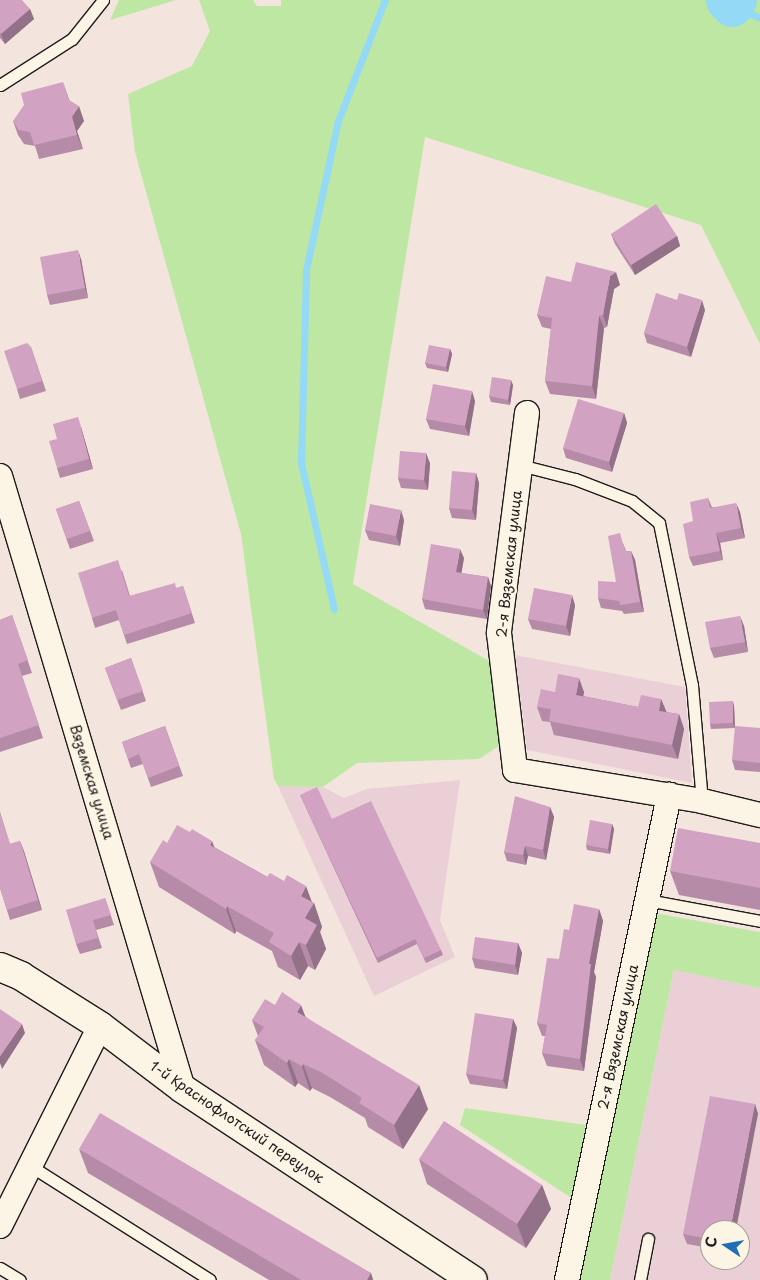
<!DOCTYPE html>
<html>
<head>
<meta charset="utf-8">
<style>
  body { margin:0 }
  #map { position:relative; width:760px; height:1280px; overflow:hidden; background:#f4e4de; font-family:"Playpen Sans",sans-serif }
  div>[style] { position:absolute }
  .built>* { inset:0; background:#ead0d6 }
  .green>* { inset:0; background:#bde7a3 }
  .stream>* { height:7px; margin:-3.5px; padding:0 3.5px; transform-origin:3.5px; border-radius:3.5px; background:#94d9f6 }
  .river>* { height:41px; margin:-20.5px; padding:0 20.5px; transform-origin:20.5px; border-radius:20.5px; background:#94d9f6 }
  .roads { filter:drop-shadow(1px 0 #1c1c1c) drop-shadow(-1px 0 #1c1c1c) drop-shadow(0 1px #1c1c1c) drop-shadow(0 -1px #1c1c1c) }
  .service>* { height:11px; margin:-5.5px; padding:0 5.5px; transform-origin:5.5px; border-radius:5.5px; background:#fcf5e5 }
  .minor>* { height:24px; margin:-12px; padding:0 12px; transform-origin:12px; border-radius:12px; background:#fcf5e5 }
  .tertiary>* { height:28px; margin:-14px; padding:0 14px; transform-origin:14px; border-radius:14px; background:#fcf5e5 }
  .wall>* { inset:0; background:#b58ba7 }
  .shaded-wall>* { inset:0; background:#937188 }
  .building>* { inset:0; background:#d2a2c2 }
  span { translate:-50% -50%; white-space:nowrap; text-align:center; line-height:1.15; -webkit-text-stroke:5px #fcf5e5; paint-order:stroke }
  .street-label { font-size:14px; color:#1c1c1c }
  .north { position:absolute; left:700px; top:1220px; width:50px; height:50px; box-sizing:border-box; background:#fcf5e5; border:1px solid #a29e95; border-radius:50%; rotate:282deg; font-size:14px; font-weight:700; line-height:20px; text-align:center; color:#1c1c1c }
  .north::after { content:''; display:block; margin:auto; width:18px; height:22px; background:#1f6fb2; clip-path:polygon(50% 0,100% 100%,50% 72%,0 100%) }
</style>
</head>
<body>
<div id="map">
  <div class="built">
    <div style="clip-path:polygon(515px 655px,685px 687px,692px 783px,527px 750px)"></div>
    <div style="clip-path:polygon(460px 780px,440px 920px,455px 957px,374px 996px,278px 786px,323px 787px,344px 798px,367px 789px)"></div>
    <div style="clip-path:polygon(evenodd,674px 970px,760px 988px,760px 1280px,610px 1280px,674px 970px,710px 1230px,740px 1230px,740px 1260px,710px 1260px,710px 1230px)"></div>
  </div>
  <div class="green">
    <div style="clip-path:polygon(119px 0,176px 0,110px 20px)"></div>
    <div style="clip-path:polygon(199px 0,253px 0,257px 6px,281px 6px,281px 0,760px 0,760px 344px,701px 225px,425px 137px,353px 584px,491px 662px,502px 744px,479px 759px,357px 763px,323px 787px,278px 786px,274px 779px,241px 534px,135px 152px,128px 94px,192px 66px,210px 31px)"></div>
    <div style="clip-path:polygon(654px 913px,760px 932px,760px 988px,674px 970px,610px 1280px,580px 1280px)"></div>
    <div style="clip-path:polygon(465px 1108px,586px 1125px,573px 1199px,460px 1125px)"></div>
  </div>
  <div class="stream">
    <div style="left:732px;top:6px;width:30px;rotate:23deg"></div>
    <div style="left:334px;top:609px;width:150px;rotate:-102.7deg"></div>
    <div style="left:301px;top:463px;width:193px;rotate:-88.5deg"></div>
    <div style="left:306px;top:270px;width:152px;rotate:-77.9deg"></div>
    <div style="left:338px;top:121px;width:130px;rotate:-68.8deg"></div>
  </div>
  <div class="river">
    <div style="left:726px;top:0;width:8px;rotate:45deg"></div>
    <div style="left:732px;top:6px;width:7px;rotate:-56deg"></div>
  </div>
  <div class="roads">
    <div class="service">
      <div style="left:0;top:85px;width:85px;rotate:-32.6deg"></div>
      <div style="left:72px;top:39px;width:50px;rotate:-51.5deg"></div>
      <div style="left:520px;top:465px;width:57px;rotate:14.3deg"></div>
      <div style="left:575px;top:479px;width:61px;rotate:21.1deg"></div>
      <div style="left:632px;top:501px;width:35px;rotate:39deg"></div>
      <div style="left:659px;top:523px;width:165px;rotate:78.5deg"></div>
      <div style="left:692px;top:685px;width:116px;rotate:85.1deg"></div>
      <div style="left:647px;top:900px;width:115px;rotate:10.5deg"></div>
      <div style="left:29px;top:1165px;width:214px;rotate:32.4deg"></div>
      <div style="left:0;top:1268px;width:23px;rotate:31deg"></div>
      <div style="left:640px;top:1280px;width:42px;rotate:-79deg"></div>
    </div>
    <div class="minor">
      <div style="left:527px;top:413px;width:222px;rotate:97.3deg"></div>
      <div style="left:499px;top:633px;width:138px;rotate:83.3deg"></div>
      <div style="left:515px;top:770px;width:190px;rotate:9.4deg"></div>
      <div style="left:702px;top:801px;width:60px;rotate:13.6deg"></div>
      <div style="left:0;top:476px;width:640px;rotate:73.38deg"></div>
      <div style="left:0;top:1226px;width:224px;rotate:-63.4deg"></div>
      <div style="left:567px;top:1280px;width:496px;rotate:-78.1deg"></div>
    </div>
    <div class="tertiary">
      <div style="left:0;top:967px;width:23px;rotate:23deg"></div>
      <div style="left:21px;top:976px;width:93px;rotate:32.3deg"></div>
      <div style="left:100px;top:1026px;width:104px;rotate:37.2deg"></div>
      <div style="left:183px;top:1089px;width:347px;rotate:33.4deg"></div>
    </div>
  </div>
  <div class="wall">
    <div style="clip-path:polygon(0 0,30px 9px,34px 19px,5px 44px,0 38px)"></div>
    <div style="clip-path:polygon(70px 101px,84px 121px,77px 131px,83px 149px,39px 159px,35px 146px,24px 144px,18px 135px,13px 121px)"></div>
    <div style="clip-path:polygon(611px 234px,677px 236px,680px 246px,635px 275px,615px 244px)"></div>
    <div style="clip-path:polygon(81px 259px,88px 298px,50px 305px,47px 295px)"></div>
    <div style="clip-path:polygon(620px 285px,614px 289px,607px 327px,604px 328px,596px 399px,550px 394px,545px 381px,551px 329px,542px 327px,537px 315px)"></div>
    <div style="clip-path:polygon(705px 310px,691px 357px,647px 343px,644px 333px)"></div>
    <div style="clip-path:polygon(31px 347px,46px 391px,20px 399px,17px 389px)"></div>
    <div style="clip-path:polygon(450px 349px,452px 354px,448px 372px,427px 368px,425px 363px)"></div>
    <div style="clip-path:polygon(513px 385px,510px 405px,491px 402px,489px 396px)"></div>
    <div style="clip-path:polygon(475px 401px,469px 436px,430px 429px,426px 419px)"></div>
    <div style="clip-path:polygon(624px 413px,627px 423px,612px 472px,566px 458px,563px 448px)"></div>
    <div style="clip-path:polygon(81px 427px,93px 469px,60px 478px,57px 468px)"></div>
    <div style="clip-path:polygon(430px 463px,428px 490px,401px 488px,398px 478px)"></div>
    <div style="clip-path:polygon(476px 473px,479px 483px,476px 520px,452px 518px,449px 508px)"></div>
    <div style="clip-path:polygon(708px 498px,712px 507px,740px 512px,745px 538px,720px 543px,723px 560px,693px 566px,689px 557px,693px 521px)"></div>
    <div style="clip-path:polygon(79px 501px,94px 541px,70px 549px,56px 509px)"></div>
    <div style="clip-path:polygon(404px 520px,400px 546px,369px 540px,365px 530px)"></div>
    <div style="clip-path:polygon(623px 543px,626px 551px,631px 551px,635px 560px,644px 612px,624px 614px,622px 611px,601px 608px,598px 598px,616px 582px)"></div>
    <div style="clip-path:polygon(464px 558px,461px 573px,488px 577px,491px 586px,487px 619px,425px 609px,422px 599px)"></div>
    <div style="clip-path:polygon(122px 570px,130px 596px,177px 588px,183px 586px,195px 623px,127px 644px,119px 620px,95px 628px,92px 618px)"></div>
    <div style="clip-path:polygon(575px 605px,570px 636px,532px 629px,528px 619px)"></div>
    <div style="clip-path:polygon(12px 615px,32px 673px,22px 676px,43px 738px,0 752px,0 620px)"></div>
    <div style="clip-path:polygon(744px 626px,748px 652px,714px 658px,710px 648px)"></div>
    <div style="clip-path:polygon(131px 658px,146px 701px,121px 710px,105px 668px)"></div>
    <div style="clip-path:polygon(555px 692px,584px 692px,583px 696px,638px 707px,661px 699px,666px 712px,679px 714px,684px 729px,678px 759px,554px 735px,550px 722px,542px 721px,537px 707px)"></div>
    <div style="clip-path:polygon(734px 706px,735px 728px,711px 729px,710px 724px)"></div>
    <div style="clip-path:polygon(165px 726px,183px 776px,151px 787px,143px 764px,131px 768px,122px 742px)"></div>
    <div style="clip-path:polygon(760px 728px,760px 772px,735px 770px,732px 760px)"></div>
    <div style="clip-path:polygon(300px 795px,441px 950px,443px 955px,426px 963px,417px 944px,378px 963px)"></div>
    <div style="clip-path:polygon(550px 807px,554px 817px,546px 860px,528px 856px,526px 865px,507px 861px,504px 852px)"></div>
    <div style="clip-path:polygon(0 812px,10px 844px,20px 841px,42px 910px,10px 920px,0 888px)"></div>
    <div style="clip-path:polygon(612px 824px,614px 829px,610px 854px,587px 850px,586px 845px)"></div>
    <div style="clip-path:polygon(167px 843px,214px 847px,314px 903px,322px 927px,320px 932px,326px 949px,315px 970px,308px 966px,300px 980px,278px 967px,272px 951px,236px 931px,235px 934px,159px 887px,150px 862px)"></div>
    <div style="clip-path:polygon(760px 843px,760px 910px,679px 895px,670px 871px)"></div>
    <div style="clip-path:polygon(105px 898px,114px 925px,96px 930px,102px 948px,80px 954px,76px 944px)"></div>
    <div style="clip-path:polygon(599px 909px,603px 921px,594px 972px,596px 977px,584px 1071px,547px 1066px,542px 1053px,545px 1036px,542px 1036px,537px 1023px,559px 959px)"></div>
    <div style="clip-path:polygon(518px 943px,522px 953px,518px 975px,475px 968px,472px 958px)"></div>
    <div style="clip-path:polygon(275px 1005px,306px 1017px,428px 1109px,403px 1149px,368px 1127px,365px 1118px,330px 1097px,312px 1088px,310px 1091px,298px 1083px,295px 1087px,264px 1065px,255px 1040px,258px 1036px,252px 1020px)"></div>
    <div style="clip-path:polygon(513px 1019px,517px 1028px,507px 1089px,470px 1084px,466px 1074px)"></div>
    <div style="clip-path:polygon(755px 1104px,758px 1114px,710px 1230px,710px 1248px,687px 1244px,683px 1234px)"></div>
    <div style="clip-path:polygon(79px 1149px,371px 1273px,373px 1280px,269px 1280px,88px 1173px)"></div>
    <div style="clip-path:polygon(419px 1159px,542px 1185px,551px 1209px,526px 1248px,427px 1184px)"></div>
  </div>
  <div class="shaded-wall">
    <div style="clip-path:polygon(30px 9px,34px 19px,5px 44px,1px 34px)"></div>
    <div style="clip-path:polygon(63px 82px,74px 114px,79px 106px,84px 121px,77px 131px,83px 149px,77px 135px)"></div>
    <div style="clip-path:polygon(677px 236px,680px 246px,635px 275px,631px 265px)"></div>
    <div style="clip-path:polygon(78px 250px,81px 259px,88px 298px,85px 288px)"></div>
    <div style="clip-path:polygon(616px 272px,620px 285px,614px 289px,607px 327px,603px 315px,610px 276px)"></div>
    <div style="clip-path:polygon(702px 300px,705px 310px,691px 357px,687px 347px)"></div>
    <div style="clip-path:polygon(599px 316px,604px 328px,596px 399px,592px 386px)"></div>
    <div style="clip-path:polygon(450px 349px,452px 354px,448px 372px,446px 367px)"></div>
    <div style="clip-path:polygon(511px 380px,513px 385px,510px 405px,508px 400px)"></div>
    <div style="clip-path:polygon(472px 391px,475px 401px,469px 436px,465px 426px)"></div>
    <div style="clip-path:polygon(624px 413px,627px 423px,612px 472px,609px 462px)"></div>
    <div style="clip-path:polygon(78px 417px,81px 427px,93px 469px,89px 459px)"></div>
    <div style="clip-path:polygon(426px 453px,430px 463px,428px 490px,424px 480px)"></div>
    <div style="clip-path:polygon(476px 473px,479px 483px,476px 520px,472px 510px)"></div>
    <div style="clip-path:polygon(736px 503px,740px 512px,745px 538px,741px 528px)"></div>
    <div style="clip-path:polygon(401px 510px,404px 520px,400px 546px,396px 536px)"></div>
    <div style="clip-path:polygon(716px 533px,720px 543px,723px 560px,720px 551px)"></div>
    <div style="clip-path:polygon(460px 549px,464px 558px,460px 582px,456px 572px)"></div>
    <div style="clip-path:polygon(631px 551px,635px 560px,644px 612px,640px 602px)"></div>
    <div style="clip-path:polygon(488px 577px,491px 586px,487px 619px,483px 610px)"></div>
    <div style="clip-path:polygon(572px 595px,575px 605px,570px 636px,566px 626px)"></div>
    <div style="clip-path:polygon(740px 616px,744px 626px,748px 652px,745px 642px)"></div>
    <div style="clip-path:polygon(579px 678px,584px 692px,581px 709px,576px 695px)"></div>
    <div style="clip-path:polygon(661px 699px,667px 713px,659px 711px)"></div>
    <div style="clip-path:polygon(733px 701px,734px 706px,735px 728px,733px 723px)"></div>
    <div style="clip-path:polygon(679px 714px,684px 729px,678px 759px,672px 745px)"></div>
    <div style="clip-path:polygon(550px 807px,554px 817px,546px 860px,543px 850px)"></div>
    <div style="clip-path:polygon(612px 824px,614px 829px,610px 854px,608px 849px)"></div>
    <div style="clip-path:polygon(20px 841px,24px 851px,42px 910px,38px 900px)"></div>
    <div style="clip-path:polygon(212px 841px,221px 865px,210px 845px)"></div>
    <div style="clip-path:polygon(525px 846px,528px 856px,526px 865px,523px 855px)"></div>
    <div style="clip-path:polygon(306px 886px,313px 905px,314px 903px,322px 927px,320px 932px,326px 949px,315px 970px,306px 945px,305px 918px,301px 896px)"></div>
    <div style="clip-path:polygon(227px 906px,236px 931px,235px 934px,226px 909px)"></div>
    <div style="clip-path:polygon(599px 909px,603px 921px,594px 972px,596px 977px,584px 1071px,580px 1059px,589px 964px)"></div>
    <div style="clip-path:polygon(299px 942px,308px 966px,300px 980px,291px 956px)"></div>
    <div style="clip-path:polygon(518px 943px,522px 953px,518px 975px,515px 965px)"></div>
    <div style="clip-path:polygon(301px 1005px,310px 1029px,297px 1012px)"></div>
    <div style="clip-path:polygon(513px 1019px,517px 1028px,507px 1089px,503px 1080px)"></div>
    <div style="clip-path:polygon(22px 1024px,25px 1033px,2px 1069px,0 1063px,0 1056px)"></div>
    <div style="clip-path:polygon(289px 1059px,298px 1083px,295px 1087px,287px 1063px)"></div>
    <div style="clip-path:polygon(303px 1064px,312px 1088px,310px 1091px,302px 1066px)"></div>
    <div style="clip-path:polygon(419px 1085px,428px 1109px,403px 1149px,394px 1125px)"></div>
    <div style="clip-path:polygon(755px 1104px,758px 1114px,736px 1230px,730px 1230px)"></div>
    <div style="clip-path:polygon(542px 1185px,551px 1209px,526px 1248px,517px 1224px)"></div>
    <div style="clip-path:polygon(371px 1273px,373px 1280px,367px 1280px)"></div>
  </div>
  <div class="building">
    <div style="clip-path:polygon(0 0,22px 0,30px 9px,1px 34px,0 32px)"></div>
    <div style="clip-path:polygon(63px 82px,69px 100px,79px 106px,72px 117px,77px 135px,34px 145px,30px 132px,19px 130px,13px 121px,24px 105px,21px 93px)"></div>
    <div style="clip-path:polygon(656px 204px,677px 236px,631px 265px,611px 234px)"></div>
    <div style="clip-path:polygon(78px 250px,85px 288px,47px 295px,40px 257px)"></div>
    <div style="clip-path:polygon(576px 262px,616px 272px,610px 276px,603px 315px,599px 316px,592px 386px,545px 381px,552px 318px,537px 315px,546px 276px,571px 282px)"></div>
    <div style="clip-path:polygon(656px 293px,677px 300px,679px 293px,702px 300px,687px 347px,644px 333px)"></div>
    <div style="clip-path:polygon(27px 343px,31px 347px,42px 381px,17px 389px,4px 351px)"></div>
    <div style="clip-path:polygon(429px 345px,450px 349px,446px 367px,425px 363px)"></div>
    <div style="clip-path:polygon(492px 377px,511px 380px,508px 400px,489px 396px)"></div>
    <div style="clip-path:polygon(433px 384px,472px 391px,465px 426px,426px 419px)"></div>
    <div style="clip-path:polygon(578px 399px,624px 413px,609px 462px,563px 448px)"></div>
    <div style="clip-path:polygon(78px 417px,89px 459px,57px 468px,49px 441px,57px 439px,53px 424px)"></div>
    <div style="clip-path:polygon(400px 451px,426px 453px,424px 480px,398px 478px)"></div>
    <div style="clip-path:polygon(452px 471px,476px 473px,472px 510px,449px 508px)"></div>
    <div style="clip-path:polygon(708px 498px,710px 508px,736px 503px,741px 528px,716px 533px,720px 551px,689px 557px,683px 524px,693px 521px,690px 502px)"></div>
    <div style="clip-path:polygon(79px 501px,90px 531px,67px 539px,56px 509px)"></div>
    <div style="clip-path:polygon(370px 504px,401px 510px,396px 536px,365px 530px)"></div>
    <div style="clip-path:polygon(620px 533px,625px 551px,631px 551px,640px 602px,620px 605px,619px 601px,598px 598px,598px 581px,616px 582px,608px 536px)"></div>
    <div style="clip-path:polygon(431px 544px,460px 549px,456px 572px,488px 577px,483px 610px,422px 599px)"></div>
    <div style="clip-path:polygon(118px 560px,129px 596px,175px 583px,176px 588px,183px 586px,192px 613px,124px 635px,116px 610px,92px 618px,78px 573px)"></div>
    <div style="clip-path:polygon(534px 588px,572px 595px,566px 626px,528px 619px)"></div>
    <div style="clip-path:polygon(12px 615px,28px 660px,18px 664px,39px 725px,0 738px,0 620px)"></div>
    <div style="clip-path:polygon(740px 616px,745px 642px,710px 648px,705px 622px)"></div>
    <div style="clip-path:polygon(131px 658px,143px 691px,117px 700px,105px 668px)"></div>
    <div style="clip-path:polygon(558px 674px,579px 678px,576px 695px,638px 707px,641px 695px,661px 699px,659px 711px,679px 714px,672px 745px,549px 721px,551px 709px,537px 707px,541px 689px,555px 692px)"></div>
    <div style="clip-path:polygon(733px 701px,733px 723px,710px 724px,709px 702px)"></div>
    <div style="clip-path:polygon(165px 726px,179px 766px,148px 778px,139px 754px,128px 759px,122px 742px)"></div>
    <div style="clip-path:polygon(735px 726px,760px 728px,760px 763px,732px 760px)"></div>
    <div style="clip-path:polygon(317px 787px,332px 819px,371px 801px,441px 950px,424px 958px,415px 939px,377px 958px,300px 795px)"></div>
    <div style="clip-path:polygon(515px 796px,550px 807px,543px 850px,525px 846px,523px 855px,504px 852px)"></div>
    <div style="clip-path:polygon(0 813px,10px 844px,20px 841px,38px 900px,7px 910px,0 888px)"></div>
    <div style="clip-path:polygon(590px 820px,612px 824px,608px 849px,586px 845px)"></div>
    <div style="clip-path:polygon(177px 825px,190px 832px,192px 829px,212px 841px,210px 845px,267px 877px,270px 873px,284px 881px,287px 875px,306px 886px,301px 896px,314px 903px,305px 918px,317px 925px,306px 945px,299px 942px,291px 956px,269px 942px,274px 933px,227px 906px,226px 909px,150px 862px,163px 840px,167px 843px)"></div>
    <div style="clip-path:polygon(678px 828px,760px 843px,760px 888px,670px 871px)"></div>
    <div style="clip-path:polygon(105px 898px,111px 915px,93px 920px,98px 938px,76px 944px,66px 910px)"></div>
    <div style="clip-path:polygon(574px 904px,599px 909px,589px 964px,591px 964px,580px 1059px,542px 1053px,547px 1025px,537px 1023px,547px 958px,559px 959px,564px 929px,569px 930px)"></div>
    <div style="clip-path:polygon(475px 937px,518px 943px,515px 965px,472px 958px)"></div>
    <div style="clip-path:polygon(282px 992px,301px 1005px,297px 1012px,419px 1085px,394px 1125px,359px 1103px,362px 1098px,321px 1072px,303px 1064px,302px 1066px,289px 1059px,287px 1063px,255px 1040px,264px 1027px,252px 1020px,265px 999px,275px 1005px)"></div>
    <div style="clip-path:polygon(0 1009px,22px 1024px,0 1056px)"></div>
    <div style="clip-path:polygon(475px 1013px,513px 1019px,503px 1080px,466px 1074px)"></div>
    <div style="clip-path:polygon(710px 1096px,755px 1104px,730px 1230px,710px 1230px,710px 1239px,683px 1234px)"></div>
    <div style="clip-path:polygon(100px 1113px,371px 1273px,367px 1280px,301px 1280px,79px 1149px)"></div>
    <div style="clip-path:polygon(444px 1121px,542px 1185px,517px 1224px,419px 1159px)"></div>
  </div>
  <div class="street-label">
    <span style="left:509px;top:564px;rotate:-84deg">2-я Вяземская улица</span>
    <span style="left:92px;top:782px;rotate:73deg">Вяземская улица</span>
    <span style="left:618px;top:1037px;rotate:-78deg">2-я Вяземская улица</span>
    <span style="left:237px;top:1122px;rotate:34deg">1-й Краснофлотский переулок</span>
  </div>
  <div class="north">С</div>
</div>
</body>
</html>
